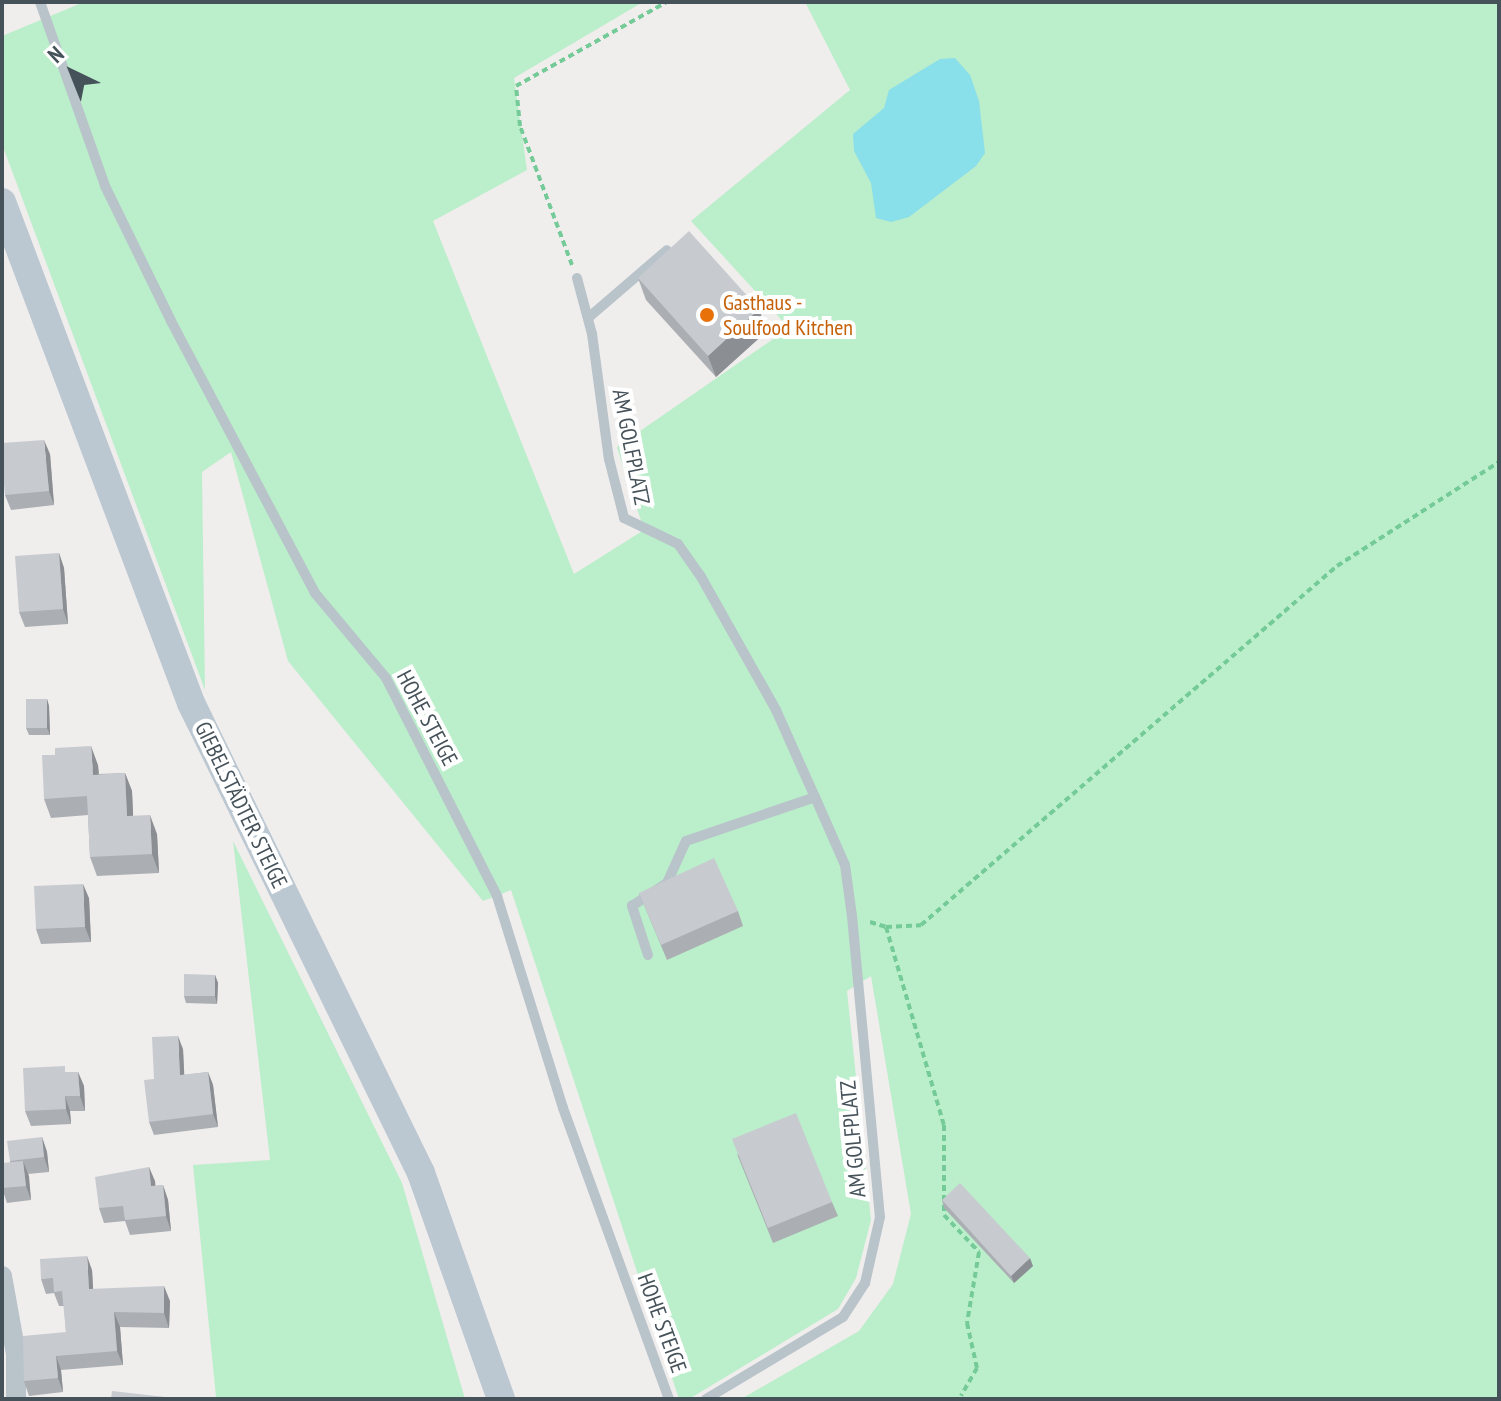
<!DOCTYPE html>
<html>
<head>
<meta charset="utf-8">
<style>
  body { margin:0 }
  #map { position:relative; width:1501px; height:1401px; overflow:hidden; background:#f0eded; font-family:"PT Sans Narrow",sans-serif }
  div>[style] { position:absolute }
  .green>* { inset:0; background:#bbeeca }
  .water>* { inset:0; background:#89dfea }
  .path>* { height:4px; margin-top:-2px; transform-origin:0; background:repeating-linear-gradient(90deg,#74cb98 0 6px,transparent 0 10px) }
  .lane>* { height:10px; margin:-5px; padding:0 5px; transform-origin:5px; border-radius:5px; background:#b9c3ca }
  .street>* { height:20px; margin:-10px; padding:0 10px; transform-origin:10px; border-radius:10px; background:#b9c3ca }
  .secondary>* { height:28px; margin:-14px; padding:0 14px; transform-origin:14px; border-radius:14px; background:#bbc7d1 }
  .wall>* { inset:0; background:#abafb3 }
  .shaded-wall>* { inset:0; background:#8b8e92 }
  .building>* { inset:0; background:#c7cbd0 }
  .dots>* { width:22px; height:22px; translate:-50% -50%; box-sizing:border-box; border:4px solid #fff; border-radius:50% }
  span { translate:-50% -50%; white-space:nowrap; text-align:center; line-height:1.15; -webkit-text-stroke:8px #fff; paint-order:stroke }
  .food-label { font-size:22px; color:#c56008 }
  .left { translate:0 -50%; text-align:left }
  .street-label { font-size:22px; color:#46525a }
  .frame { position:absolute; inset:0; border:4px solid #46525a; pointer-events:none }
  .north { position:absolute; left:32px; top:32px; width:80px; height:80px; -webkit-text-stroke:6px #fff; paint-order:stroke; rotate:317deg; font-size:22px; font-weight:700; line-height:32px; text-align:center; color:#46525a }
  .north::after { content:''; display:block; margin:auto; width:28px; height:36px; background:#46525a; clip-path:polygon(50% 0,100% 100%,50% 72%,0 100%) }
</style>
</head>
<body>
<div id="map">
  <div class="green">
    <div style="clip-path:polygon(84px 2px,643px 2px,514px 78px,527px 170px,433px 221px,574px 574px,644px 530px,617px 447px,789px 328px,691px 221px,850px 90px,805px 2px,1499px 2px,1499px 1399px,741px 1399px,859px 1331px,893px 1284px,911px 1214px,871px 976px,847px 991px,871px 1220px,856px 1278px,838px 1309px,689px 1399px,679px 1399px,511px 890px,483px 901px,288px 661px,231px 452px,202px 472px,205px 690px,2px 144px,2px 36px)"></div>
    <div style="clip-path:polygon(233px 841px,402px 1183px,465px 1399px,216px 1397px,193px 1165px,270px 1160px)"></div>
  </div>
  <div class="water">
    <div style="clip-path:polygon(955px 58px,970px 75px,979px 101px,985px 153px,976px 166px,909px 217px,891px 222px,876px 218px,871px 183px,854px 151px,853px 134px,884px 108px,889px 90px,940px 59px)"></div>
  </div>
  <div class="path">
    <div style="left:572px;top:265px;width:148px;rotate:-110.5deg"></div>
    <div style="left:520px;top:126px;width:40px;rotate:-95.7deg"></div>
    <div style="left:516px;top:86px;width:173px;rotate:-29.1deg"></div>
    <div style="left:870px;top:922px;width:17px;rotate:17deg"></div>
    <div style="left:886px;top:927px;width:35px;rotate:-3deg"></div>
    <div style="left:921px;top:925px;width:549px;rotate:-40.79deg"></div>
    <div style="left:1337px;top:566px;width:193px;rotate:-32.7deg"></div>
    <div style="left:886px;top:927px;width:206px;rotate:73.7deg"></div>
    <div style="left:944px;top:1125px;width:90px;rotate:90deg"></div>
    <div style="left:944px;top:1215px;width:51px;rotate:46.6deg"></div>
    <div style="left:979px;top:1252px;width:72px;rotate:99.6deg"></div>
    <div style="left:967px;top:1323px;width:46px;rotate:77.5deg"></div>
    <div style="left:977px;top:1368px;width:32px;rotate:120deg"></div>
  </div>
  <div class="lane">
    <div style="left:40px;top:2px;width:195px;rotate:70.5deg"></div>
    <div style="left:105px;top:186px;width:150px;rotate:63.9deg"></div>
    <div style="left:171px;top:321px;width:308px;rotate:62.1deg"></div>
    <div style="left:315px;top:593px;width:111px;rotate:50.1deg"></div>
    <div style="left:386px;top:678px;width:245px;rotate:63deg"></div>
    <div style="left:497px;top:896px;width:222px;rotate:72.7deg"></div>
    <div style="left:563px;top:1108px;width:310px;rotate:70deg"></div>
    <div style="left:577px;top:278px;width:58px;rotate:75deg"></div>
    <div style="left:592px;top:334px;width:126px;rotate:82.3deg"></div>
    <div style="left:609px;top:459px;width:61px;rotate:75.7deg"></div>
    <div style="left:624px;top:518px;width:60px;rotate:25.7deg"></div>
    <div style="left:678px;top:544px;width:38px;rotate:55deg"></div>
    <div style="left:700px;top:575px;width:155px;rotate:60.6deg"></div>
    <div style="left:776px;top:710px;width:95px;rotate:65.9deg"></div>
    <div style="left:815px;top:797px;width:74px;rotate:66.2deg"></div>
    <div style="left:845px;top:865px;width:51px;rotate:82.2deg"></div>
    <div style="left:852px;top:916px;width:302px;rotate:84.7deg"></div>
    <div style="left:880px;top:1217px;width:68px;rotate:102.8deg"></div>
    <div style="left:865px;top:1283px;width:40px;rotate:122.9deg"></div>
    <div style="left:843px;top:1317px;width:160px;rotate:149.1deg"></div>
    <div style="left:588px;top:318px;width:104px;rotate:-40.7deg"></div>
    <div style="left:648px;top:955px;width:52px;rotate:-108.1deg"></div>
    <div style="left:632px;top:906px;width:42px;rotate:-33.3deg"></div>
    <div style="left:667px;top:883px;width:46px;rotate:-65.7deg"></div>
    <div style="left:686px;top:841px;width:136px;rotate:-18.8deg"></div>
  </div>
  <div class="street">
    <div style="left:2px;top:1276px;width:79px;rotate:79.8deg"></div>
    <div style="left:16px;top:1354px;width:45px;rotate:90deg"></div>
  </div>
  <div class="secondary">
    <div style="left:2px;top:202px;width:535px;rotate:69.33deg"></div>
    <div style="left:191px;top:703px;width:523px;rotate:63.92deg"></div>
    <div style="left:421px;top:1173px;width:240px;rotate:70.5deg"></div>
  </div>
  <div class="wall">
    <div style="clip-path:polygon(638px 278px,767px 331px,716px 377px,646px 300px)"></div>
    <div style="clip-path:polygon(50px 454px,54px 505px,11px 510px,5px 495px)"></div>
    <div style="clip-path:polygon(59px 553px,64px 568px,68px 624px,25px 627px,19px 612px)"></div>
    <div style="clip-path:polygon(47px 699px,49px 706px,50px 735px,29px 735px,26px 728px)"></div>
    <div style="clip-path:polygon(98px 765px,99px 774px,125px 773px,132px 791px,133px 816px,157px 834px,159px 873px,97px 876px,90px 857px,88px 815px,51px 818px,44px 799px)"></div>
    <div style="clip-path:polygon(639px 893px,738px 911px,743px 926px,667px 960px)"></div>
    <div style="clip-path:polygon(89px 898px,91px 942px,41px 944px,36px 929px)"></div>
    <div style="clip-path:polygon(215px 975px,218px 983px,217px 1004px,186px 1003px,184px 996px)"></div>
    <div style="clip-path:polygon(183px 1049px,184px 1075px,208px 1072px,213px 1085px,218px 1127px,154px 1135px,149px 1122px,154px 1079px)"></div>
    <div style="clip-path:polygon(68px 1072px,78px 1072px,84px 1086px,85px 1111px,70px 1111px,71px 1124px,31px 1126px,25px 1111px)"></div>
    <div style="clip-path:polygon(42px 1137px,47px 1152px,49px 1172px,28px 1174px,31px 1200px,7px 1203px,2px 1188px,10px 1163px,10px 1161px)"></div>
    <div style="clip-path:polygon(737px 1154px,832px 1202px,838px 1216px,773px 1243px)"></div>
    <div style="clip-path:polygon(149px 1167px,155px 1186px,163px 1185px,168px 1200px,171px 1231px,130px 1235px,125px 1221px,104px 1223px,99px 1208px)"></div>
    <div style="clip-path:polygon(942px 1200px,1033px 1266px,1014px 1283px,944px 1208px)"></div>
    <div style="clip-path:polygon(92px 1270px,93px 1289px,170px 1301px,169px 1328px,120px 1327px,123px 1365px,61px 1370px,63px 1392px,29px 1396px,24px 1381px,66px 1332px,64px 1306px,59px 1306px,54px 1293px,46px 1294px,41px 1279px)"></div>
  </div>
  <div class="shaded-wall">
    <div style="clip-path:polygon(759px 309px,767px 331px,716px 377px,708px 356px)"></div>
    <div style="clip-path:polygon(44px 440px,50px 454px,54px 505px,49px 491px)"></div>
    <div style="clip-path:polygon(59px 553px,64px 568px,68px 624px,63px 609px)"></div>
    <div style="clip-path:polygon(47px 699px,49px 706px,50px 735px,47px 728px)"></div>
    <div style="clip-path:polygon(91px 746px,98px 765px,100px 793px,93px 775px)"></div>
    <div style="clip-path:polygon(125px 773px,132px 791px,134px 835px,127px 816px)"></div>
    <div style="clip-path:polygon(150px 815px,157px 834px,159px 873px,152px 854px)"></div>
    <div style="clip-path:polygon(83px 884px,89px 898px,91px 942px,85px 927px)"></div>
    <div style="clip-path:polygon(215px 975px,218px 983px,217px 1004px,215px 996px)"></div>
    <div style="clip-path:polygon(178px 1036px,183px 1049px,185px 1089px,180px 1075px)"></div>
    <div style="clip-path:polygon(78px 1072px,84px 1086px,85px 1111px,80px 1096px)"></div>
    <div style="clip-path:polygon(208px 1072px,213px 1085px,218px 1127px,213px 1114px)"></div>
    <div style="clip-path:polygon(65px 1096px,70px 1111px,71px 1124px,66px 1109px)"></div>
    <div style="clip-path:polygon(42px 1137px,47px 1152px,49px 1172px,44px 1157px)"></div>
    <div style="clip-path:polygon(23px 1161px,29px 1176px,31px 1200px,26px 1186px)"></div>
    <div style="clip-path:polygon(149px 1167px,155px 1181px,157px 1201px,151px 1186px)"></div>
    <div style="clip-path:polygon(163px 1185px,168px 1200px,171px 1231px,166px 1216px)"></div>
    <div style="clip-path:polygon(87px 1256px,92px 1270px,94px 1304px,89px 1289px)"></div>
    <div style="clip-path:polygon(1030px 1258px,1033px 1266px,1014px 1283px,1011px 1276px)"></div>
    <div style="clip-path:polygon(164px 1286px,170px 1301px,169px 1328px,164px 1313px)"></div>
    <div style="clip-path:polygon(114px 1312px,120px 1327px,123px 1365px,117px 1351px)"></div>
    <div style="clip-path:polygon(56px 1356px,61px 1370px,63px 1392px,58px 1378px)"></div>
  </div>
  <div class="building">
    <div style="clip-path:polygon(689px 231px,759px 309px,708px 356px,638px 278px)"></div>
    <div style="clip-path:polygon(44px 440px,49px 491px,5px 495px,2px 461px,2px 443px)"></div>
    <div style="clip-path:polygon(59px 553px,63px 609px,19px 612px,15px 556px)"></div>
    <div style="clip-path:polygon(26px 699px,47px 699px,47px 728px,26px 728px)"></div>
    <div style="clip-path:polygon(91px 746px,93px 775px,125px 773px,127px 816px,150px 815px,152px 854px,90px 857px,87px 796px,44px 799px,42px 755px,55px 755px,55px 748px)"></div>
    <div style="clip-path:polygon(714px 858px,738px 911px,661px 945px,639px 893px)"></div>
    <div style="clip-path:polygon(83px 884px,85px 927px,36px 929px,34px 886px)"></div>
    <div style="clip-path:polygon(184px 974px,215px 975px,215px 996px,184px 996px)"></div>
    <div style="clip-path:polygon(178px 1036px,180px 1075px,208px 1072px,213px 1114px,149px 1122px,144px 1080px,154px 1079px,152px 1037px)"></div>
    <div style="clip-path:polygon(65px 1066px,65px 1072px,78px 1072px,80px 1096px,65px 1096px,66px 1109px,25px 1111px,23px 1068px)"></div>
    <div style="clip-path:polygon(796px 1113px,832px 1202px,768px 1228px,732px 1139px)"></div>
    <div style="clip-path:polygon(42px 1137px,44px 1157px,10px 1161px,7px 1141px)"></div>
    <div style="clip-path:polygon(23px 1161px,26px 1186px,2px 1188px,2px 1163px)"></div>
    <div style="clip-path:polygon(149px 1167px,151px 1186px,163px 1185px,166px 1216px,125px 1220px,123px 1206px,99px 1208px,95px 1177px)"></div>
    <div style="clip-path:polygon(960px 1183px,1030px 1258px,1011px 1276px,942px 1200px)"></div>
    <div style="clip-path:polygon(87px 1256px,89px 1289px,164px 1286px,164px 1313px,114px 1312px,117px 1351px,56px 1356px,58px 1378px,24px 1381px,23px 1336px,66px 1332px,62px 1291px,54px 1292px,53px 1278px,41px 1279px,40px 1259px)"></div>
    <div style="clip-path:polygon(112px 1391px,165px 1397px,165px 1399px,111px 1399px)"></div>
  </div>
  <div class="dots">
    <div style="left:707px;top:315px;background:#e8710a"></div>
  </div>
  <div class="food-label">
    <span class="left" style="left:723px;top:315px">Gasthaus -<br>Soulfood Kitchen</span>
  </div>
  <div class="street-label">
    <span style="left:631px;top:447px;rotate:79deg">AM GOLFPLATZ</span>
    <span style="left:427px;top:718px;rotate:62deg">HOHE STEIGE</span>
    <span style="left:241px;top:805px;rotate:64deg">GIEBELSTÄDTER STEIGE</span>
    <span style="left:853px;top:1139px;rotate:-95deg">AM GOLFPLATZ</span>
    <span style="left:662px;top:1323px;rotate:70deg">HOHE STEIGE</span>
  </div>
  <div class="frame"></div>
  <div class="north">N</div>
</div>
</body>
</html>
